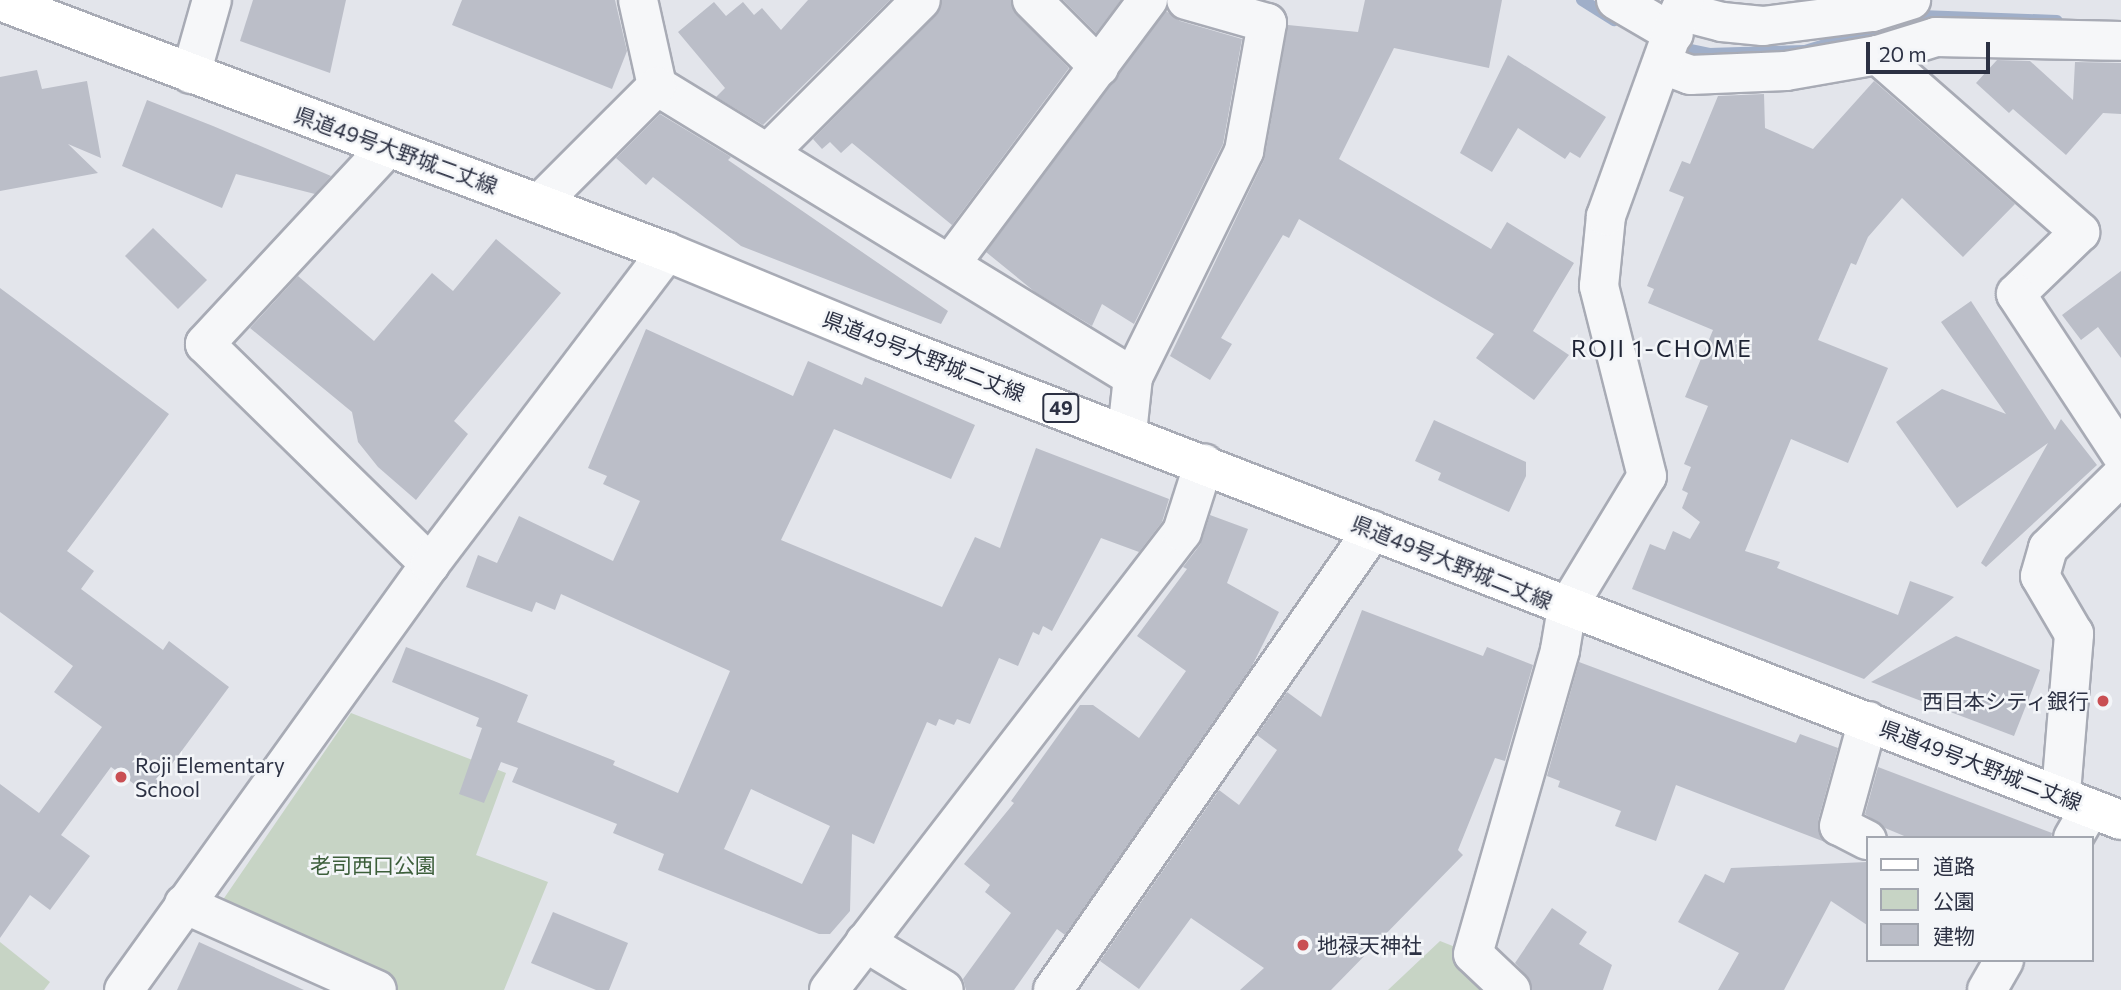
<!DOCTYPE html>
<html>
<head>
<meta charset="utf-8">
<style>
  body { margin:0 }
  #map { position:relative; width:2121px; height:990px; overflow:hidden; background:#e3e5eb; font-family:Commissioner,"Noto Sans JP",sans-serif }
  div>[style] { position:absolute }
  .green>* { inset:0; background:#c7d4c5 }
  .stream>* { height:12px; margin:-6px; padding:0 6px; transform-origin:6px; border-radius:6px; background:#a0afc9 }
  .building>* { inset:0; background:#bbbec8 }
  .roads { filter:drop-shadow(2px 0 #a8abb5) drop-shadow(-2px 0 #a8abb5) drop-shadow(0 2px #a8abb5) drop-shadow(0 -2px #a8abb5) }
  .minor>* { height:38px; margin:-19px; padding:0 19px; transform-origin:19px; border-radius:19px; background:#f6f7f9 }
  .major>* { height:38px; margin:-19px; padding:0 19px; transform-origin:19px; border-radius:19px; background:#fff }
  .dots>* { width:19px; height:19px; translate:-50% -50%; box-sizing:border-box; border:4px solid #f3f5f8; border-radius:50% }
  span { translate:-50% -50%; white-space:nowrap; text-align:center; line-height:1.15; -webkit-text-stroke:5px #f3f5f8; paint-order:stroke }
  .shield-label span { padding:2px 5px; background:#f3f5f8; border:2px solid; border-radius:5px; -webkit-text-stroke-width:0 }
  .shield-label { font-size:19px; color:#2c3143; font-weight:700 }
  .street-label { font-size:21px; color:#2c3143 }
  .poi-label { font-size:21px; color:#2c3143 }
  .right { translate:-100% -50%; text-align:right }
  .left { translate:0 -50%; text-align:left }
  .park-label { font-size:21px; color:#3c5e3a }
  .neighbourhood-label { font-size:23px; color:#1e2334; letter-spacing:2px }
  .legend { position:absolute; left:1866px; top:836px; width:228px; height:126px; box-sizing:border-box; background:#f3f5f8; border:2px solid #a3a7b0; margin:0; padding:9px 12px; list-style:none; font-size:21px; color:#2c3143 }
  .legend li { display:flex; align-items:center; gap:14px; height:35px }
  .legend b { width:35px; border:2px solid #a3a7b0 }
  .scale { position:absolute; left:1866px; top:42px; width:124px; height:32px; box-sizing:border-box; border:4px solid #2c3143; border-top:0; padding-left:9px; font-size:21px; line-height:24px; white-space:nowrap; color:#2c3143; -webkit-text-stroke:5px #f3f5f8; paint-order:stroke }
</style>
</head>
<body>
<div id="map">
  <div class="green">
    <div style="clip-path:polygon(351px 713px,506px 773px,476px 855px,548px 882px,504px 990px,396px 990px,218px 907px)"></div>
    <div style="clip-path:polygon(1440px 941px,1473px 954px,1511px 990px,1388px 990px)"></div>
    <div style="clip-path:polygon(0 942px,50px 982px,44px 990px,0 990px)"></div>
  </div>
  <div class="stream">
    <div style="left:1582px;top:0;width:38px;rotate:32deg"></div>
    <div style="left:1904px;top:21px;width:18px;rotate:-16deg"></div>
    <div style="left:1921px;top:16px;width:136px;rotate:2.1deg"></div>
    <div style="left:1672px;top:46px;width:38px;rotate:12deg"></div>
    <div style="left:1709px;top:54px;width:96px;rotate:-1.8deg"></div>
    <div style="left:1805px;top:51px;width:83px;rotate:-16.9deg"></div>
  </div>
  <div class="building">
    <div style="clip-path:polygon(253px 0,346px 0,330px 73px,240px 41px)"></div>
    <div style="clip-path:polygon(462px 0,615px 0,627px 51px,612px 89px,452px 25px)"></div>
    <div style="clip-path:polygon(808px 0,890px 0,763px 125px,716px 97px,725px 88px,678px 32px,714px 2px,726px 16px,743px 2px,754px 15px,762px 8px,781px 30px)"></div>
    <div style="clip-path:polygon(942px 0,1011px 0,1017px 15px,1069px 68px,952px 225px,852px 143px,841px 153px,830px 142px,822px 149px,813px 139px,936px 15px)"></div>
    <div style="clip-path:polygon(1063px 0,1121px 0,1096px 33px)"></div>
    <div style="clip-path:polygon(1365px 0,1502px 0,1489px 68px,1394px 48px,1339px 159px,1491px 249px,1507px 222px,1574px 263px,1533px 331px,1569px 355px,1534px 400px,1476px 358px,1494px 334px,1299px 219px,1289px 238px,1283px 235px,1221px 338px,1232px 344px,1210px 380px,1170px 356px,1264px 160px,1288px 25px,1358px 32px)"></div>
    <div style="clip-path:polygon(1166px 11px,1180px 21px,1242px 39px,1223px 144px,1134px 324px,1102px 304px,1092px 326px,1035px 292px,986px 252px)"></div>
    <div style="clip-path:polygon(1508px 55px,1606px 117px,1580px 158px,1570px 152px,1565px 159px,1518px 128px,1492px 172px,1460px 153px)"></div>
    <div style="clip-path:polygon(1997px 60px,2030px 61px,2073px 100px,2075px 62px,2121px 63px,2121px 114px,2103px 113px,2066px 155px,2013px 109px,2009px 113px,1976px 83px)"></div>
    <div style="clip-path:polygon(37px 70px,42px 89px,87px 81px,101px 158px,68px 144px,98px 173px,0 191px,0 77px)"></div>
    <div style="clip-path:polygon(1874px 81px,2015px 204px,1963px 257px,1902px 198px,1868px 237px,1856px 265px,1851px 263px,1818px 340px,1888px 368px,1848px 463px,1791px 439px,1745px 551px,1780px 562px,1777px 568px,1898px 615px,1910px 581px,1954px 597px,1864px 679px,1632px 589px,1650px 544px,1665px 550px,1673px 531px,1690px 539px,1700px 522px,1682px 508px,1688px 493px,1682px 490px,1691px 467px,1684px 464px,1708px 406px,1685px 397px,1713px 330px,1648px 303px,1654px 289px,1647px 286px,1684px 197px,1669px 191px,1682px 161px,1690px 164px,1718px 96px,1764px 94px,1765px 128px,1813px 149px)"></div>
    <div style="clip-path:polygon(147px 100px,213px 126px,331px 176px,315px 194px,236px 174px,222px 208px,122px 166px)"></div>
    <div style="clip-path:polygon(660px 114px,731px 157px,728px 160px,948px 311px,941px 324px,741px 246px,653px 177px,646px 185px,616px 158px)"></div>
    <div style="clip-path:polygon(153px 228px,207px 280px,178px 309px,125px 256px)"></div>
    <div style="clip-path:polygon(496px 239px,561px 293px,454px 421px,468px 434px,416px 500px,378px 467px,358px 442px,352px 412px,250px 328px,298px 276px,374px 341px,432px 273px,453px 291px)"></div>
    <div style="clip-path:polygon(2121px 271px,2121px 358px,2098px 327px,2081px 340px,2062px 315px)"></div>
    <div style="clip-path:polygon(0 288px,169px 414px,67px 551px,94px 571px,81px 589px,163px 650px,169px 641px,229px 687px,149px 795px,111px 767px,61px 835px,90px 856px,50px 910px,30px 895px,0 938px,0 784px,39px 813px,102px 727px,54px 692px,73px 666px,0 612px)"></div>
    <div style="clip-path:polygon(1971px 301px,2055px 430px,2061px 419px,2097px 465px,1986px 567px,1981px 563px,2048px 443px,1957px 508px,1896px 422px,1942px 389px,2006px 414px,1941px 322px)"></div>
    <div style="clip-path:polygon(evenodd,646px 329px,793px 396px,808px 361px,862px 385px,865px 377px,975px 425px,951px 479px,834px 429px,781px 540px,942px 607px,975px 537px,1000px 548px,1036px 448px,1169px 499px,1162px 522px,1139px 552px,1101px 538px,1052px 631px,1043px 626px,1039px 635px,1033px 632px,1018px 666px,999px 658px,970px 724px,957px 719px,954px 725px,939px 719px,936px 726px,927px 722px,874px 844px,852px 834px,850px 911px,830px 934px,819px 934px,658px 870px,664px 854px,613px 833px,617px 824px,512px 782px,518px 768px,501px 762px,484px 803px,459px 794px,482px 728px,476px 726px,479px 718px,392px 682px,406px 647px,494px 681px,528px 695px,517px 722px,615px 761px,613px 765px,678px 793px,730px 671px,561px 594px,555px 610px,536px 602px,532px 612px,466px 587px,478px 555px,497px 563px,519px 516px,613px 561px,640px 501px,603px 484px,607px 476px,588px 468px,646px 329px,751px 789px,830px 826px,802px 884px,724px 849px,751px 789px)"></div>
    <div style="clip-path:polygon(1434px 420px,1526px 462px,1526px 476px,1509px 512px,1438px 480px,1441px 473px,1415px 461px)"></div>
    <div style="clip-path:polygon(1210px 515px,1248px 529px,1227px 583px,1279px 612px,1252px 666px,1065px 935px,1057px 929px,1014px 990px,966px 990px,963px 979px,1011px 913px,985px 892px,990px 885px,964px 864px,1014px 803px,1011px 801px,1080px 705px,1093px 705px,1139px 738px,1186px 671px,1137px 636px,1187px 569px,1183px 567px,1200px 545px)"></div>
    <div style="clip-path:polygon(1362px 610px,1483px 656px,1487px 647px,1533px 665px,1505px 761px,1495px 758px,1458px 850px,1463px 855px,1331px 990px,1240px 990px,1264px 968px,1191px 918px,1139px 989px,1100px 961px,1219px 790px,1239px 805px,1277px 750px,1257px 735px,1287px 692px,1321px 717px)"></div>
    <div style="clip-path:polygon(1956px 636px,2040px 670px,2014px 736px,1871px 682px)"></div>
    <div style="clip-path:polygon(1579px 662px,1796px 743px,1800px 734px,1838px 748px,1818px 821px,1825px 842px,1676px 785px,1656px 841px,1615px 826px,1621px 811px,1558px 787px,1560px 781px,1547px 776px)"></div>
    <div style="clip-path:polygon(1878px 767px,2052px 833px,2051px 838px,1909px 838px,1885px 828px,1865px 814px)"></div>
    <div style="clip-path:polygon(1867px 862px,1867px 925px,1831px 901px,1784px 990px,1718px 990px,1739px 953px,1678px 922px,1705px 874px,1724px 883px,1731px 868px)"></div>
    <div style="clip-path:polygon(1552px 908px,1587px 932px,1579px 944px,1612px 965px,1603px 990px,1532px 990px,1526px 975px,1515px 963px)"></div>
    <div style="clip-path:polygon(553px 912px,628px 943px,609px 990px,596px 990px,531px 963px)"></div>
    <div style="clip-path:polygon(199px 942px,304px 990px,177px 990px)"></div>
  </div>
  <div class="roads">
    <div class="minor">
      <div style="left:638px;top:0;width:88px;rotate:77.5deg"></div>
      <div style="left:657px;top:86px;width:558px;rotate:31.44deg"></div>
      <div style="left:1032px;top:0;width:95px;rotate:45deg"></div>
      <div style="left:1616px;top:0;width:67px;rotate:30.4deg"></div>
      <div style="left:1680px;top:11px;width:43px;rotate:14.7deg"></div>
      <div style="left:1722px;top:22px;width:41px;rotate:5.6deg"></div>
      <div style="left:1763px;top:26px;width:110px;rotate:-7.3deg"></div>
      <div style="left:1872px;top:12px;width:41px;rotate:-17.1deg"></div>
      <div style="left:1878px;top:55px;width:61px;rotate:-17.2deg"></div>
      <div style="left:1936px;top:37px;width:185px;rotate:1.2deg"></div>
      <div style="left:1663px;top:65px;width:29px;rotate:20deg"></div>
      <div style="left:1690px;top:75px;width:96px;rotate:-2.4deg"></div>
      <div style="left:1786px;top:71px;width:93px;rotate:-9.9deg"></div>
      <div style="left:1878px;top:55px;width:269px;rotate:41.2deg"></div>
      <div style="left:2080px;top:232px;width:89px;rotate:135.9deg"></div>
      <div style="left:2016px;top:294px;width:191px;rotate:56.7deg"></div>
      <div style="left:191px;top:74px;width:77px;rotate:-74.2deg"></div>
      <div style="left:388px;top:147px;width:269px;rotate:132.9deg"></div>
      <div style="left:205px;top:344px;width:315px;rotate:44.4deg"></div>
      <div style="left:768px;top:153px;width:216px;rotate:-45deg"></div>
      <div style="left:540px;top:203px;width:165px;rotate:-45deg"></div>
      <div style="left:951px;top:263px;width:329px;rotate:-53.2deg"></div>
      <div style="left:1127px;top:433px;width:56px;rotate:-83.9deg"></div>
      <div style="left:1133px;top:377px;width:252px;rotate:-63.8deg"></div>
      <div style="left:1244px;top:151px;width:130px;rotate:-79.8deg"></div>
      <div style="left:1267px;top:23px;width:84px;rotate:-164.1deg"></div>
      <div style="left:2061px;top:793px;width:160px;rotate:-85.3deg"></div>
      <div style="left:2074px;top:634px;width:67px;rotate:-120.4deg"></div>
      <div style="left:2040px;top:576px;width:29px;rotate:-74deg"></div>
      <div style="left:2048px;top:548px;width:103px;rotate:-44.6deg"></div>
      <div style="left:2073px;top:838px;width:34px;rotate:-60deg"></div>
      <div style="left:1867px;top:840px;width:31px;rotate:-153deg"></div>
      <div style="left:1839px;top:826px;width:109px;rotate:-74.6deg"></div>
      <div style="left:184px;top:904px;width:211px;rotate:24deg"></div>
      <div style="left:865px;top:942px;width:92px;rotate:31.3deg"></div>
      <div style="left:124px;top:990px;width:525px;rotate:-54.31deg"></div>
      <div style="left:430px;top:564px;width:392px;rotate:-52.8deg"></div>
      <div style="left:829px;top:990px;width:578px;rotate:-52.38deg"></div>
      <div style="left:1182px;top:532px;width:72px;rotate:-72.3deg"></div>
      <div style="left:1053px;top:990px;width:560px;rotate:-55.18deg"></div>
      <div style="left:1511px;top:990px;width:52px;rotate:-136.5deg"></div>
      <div style="left:1473px;top:954px;width:316px;rotate:-74deg"></div>
      <div style="left:1560px;top:650px;width:43px;rotate:-80.5deg"></div>
      <div style="left:1567px;top:608px;width:154px;rotate:-58.8deg"></div>
      <div style="left:1647px;top:476px;width:196px;rotate:-104.2deg"></div>
      <div style="left:1599px;top:286px;width:70px;rotate:-84.3deg"></div>
      <div style="left:1606px;top:216px;width:230px;rotate:-70.1deg"></div>
      <div style="left:1987px;top:990px;width:34px;rotate:-60deg"></div>
    </div>
    <div class="major">
      <div style="left:0;top:1px;width:713px;rotate:20.62deg"></div>
      <div style="left:667px;top:252px;width:233px;rotate:22.5deg"></div>
      <div style="left:882px;top:341px;width:1328px;rotate:21.14deg"></div>
    </div>
  </div>
  <div class="dots">
    <div style="left:2103px;top:701px;background:#c94f53"></div>
    <div style="left:121px;top:777px;background:#c94f53"></div>
    <div style="left:1303px;top:945px;background:#c94f53"></div>
  </div>
  <div class="shield-label">
    <span style="left:1061px;top:408px">49</span>
  </div>
  <div class="street-label">
    <span style="left:396px;top:150px;rotate:20deg">県道49号大野城二丈線</span>
    <span style="left:924px;top:356px;rotate:21deg">県道49号大野城二丈線</span>
    <span style="left:1452px;top:562px;rotate:22deg">県道49号大野城二丈線</span>
    <span style="left:1981px;top:765px;rotate:21deg">県道49号大野城二丈線</span>
  </div>
  <div class="poi-label">
    <span class="right" style="left:2089px;top:701px">西日本シティ銀行</span>
    <span class="left" style="left:135px;top:777px">Roji Elementary<br>School</span>
    <span class="left" style="left:1317px;top:945px">地禄天神社</span>
  </div>
  <div class="park-label">
    <span style="left:373px;top:865px">老司西口公園</span>
  </div>
  <div class="neighbourhood-label">
    <span style="left:1662px;top:348px">ROJI 1-CHOME</span>
  </div>
  <ul class="legend">
  <li><b style="height:9px;background:#fff"></b>道路</li>
  <li><b style="height:19px;background:#c7d4c5"></b>公園</li>
  <li><b style="height:19px;background:#bbbec8"></b>建物</li>
  </ul>
  <div class="scale">20 m</div>
</div>
</body>
</html>
